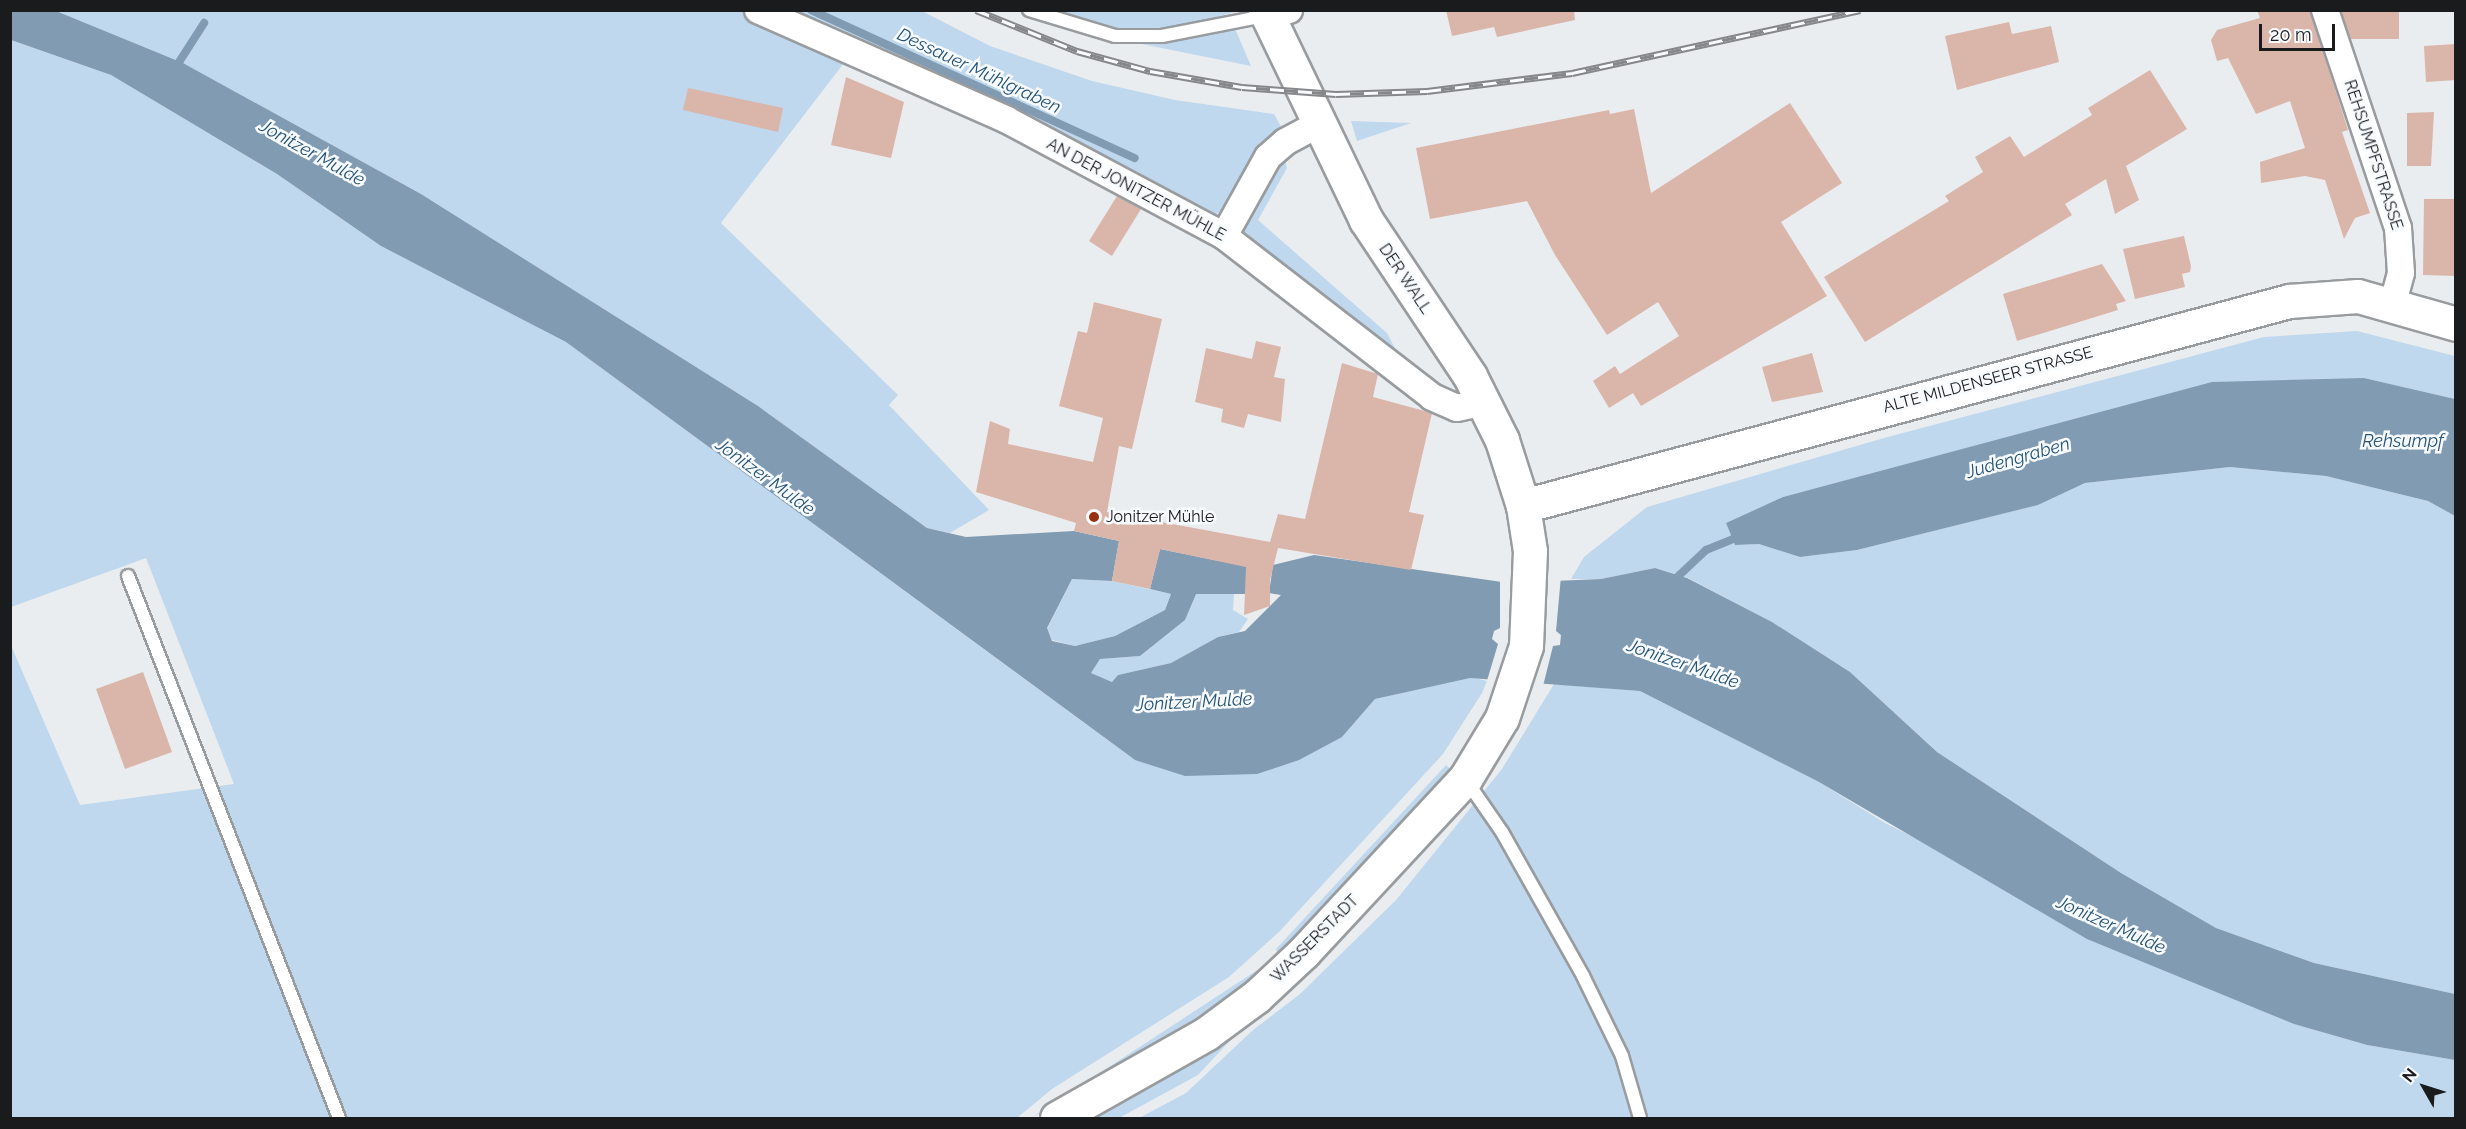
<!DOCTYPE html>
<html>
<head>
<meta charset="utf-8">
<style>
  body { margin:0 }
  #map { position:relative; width:2466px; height:1129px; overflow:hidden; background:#eaedf0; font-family:Raleway,sans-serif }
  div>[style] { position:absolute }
  .green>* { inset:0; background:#bfd8ed }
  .water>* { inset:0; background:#809bb2 }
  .pier>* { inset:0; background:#eaedf0 }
  .stream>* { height:8px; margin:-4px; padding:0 4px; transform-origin:4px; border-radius:4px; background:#809bb2 }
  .building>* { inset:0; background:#dab5aa }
  .roads { filter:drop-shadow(2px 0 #999c9f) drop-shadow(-2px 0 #999c9f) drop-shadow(0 2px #999c9f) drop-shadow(0 -2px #999c9f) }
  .lane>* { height:12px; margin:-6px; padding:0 6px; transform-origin:6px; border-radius:6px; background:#fff }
  .street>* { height:26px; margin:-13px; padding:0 13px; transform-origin:13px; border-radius:13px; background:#fff }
  .secondary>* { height:33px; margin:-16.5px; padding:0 16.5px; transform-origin:16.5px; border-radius:16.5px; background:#fff }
  .rail>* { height:7px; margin-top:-3.5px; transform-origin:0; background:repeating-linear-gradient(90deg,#f7fbfe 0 14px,#858789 0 28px); box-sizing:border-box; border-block:2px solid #858789 }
  .dots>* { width:16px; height:16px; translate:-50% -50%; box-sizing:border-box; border:3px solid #f7fbfe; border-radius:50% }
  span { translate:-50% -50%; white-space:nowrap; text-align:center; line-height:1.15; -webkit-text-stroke:5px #f7fbfe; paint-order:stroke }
  .street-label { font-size:16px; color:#1a1b1c }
  .poi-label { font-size:16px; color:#1a1b1c }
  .left { translate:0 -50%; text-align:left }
  .water-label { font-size:18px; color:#265376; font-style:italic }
  .frame { position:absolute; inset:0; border:12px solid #1a1b1c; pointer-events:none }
  .north { position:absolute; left:2394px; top:1057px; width:60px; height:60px; -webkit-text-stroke:4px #f7fbfe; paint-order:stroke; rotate:309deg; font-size:16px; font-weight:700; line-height:24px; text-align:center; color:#1a1b1c }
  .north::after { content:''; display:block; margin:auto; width:21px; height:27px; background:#1a1b1c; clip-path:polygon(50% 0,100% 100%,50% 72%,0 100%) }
  .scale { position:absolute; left:2259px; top:24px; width:76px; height:27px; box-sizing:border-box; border:3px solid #1a1b1c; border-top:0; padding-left:8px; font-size:18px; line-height:21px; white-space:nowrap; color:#1a1b1c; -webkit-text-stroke:4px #f7fbfe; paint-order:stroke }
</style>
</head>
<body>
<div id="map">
  <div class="green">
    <div style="clip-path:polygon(56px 11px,922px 11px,990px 46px,1092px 81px,1175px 100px,1274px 114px,1283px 130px,1228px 208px,1216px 214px,1202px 213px,857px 46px,721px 223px,898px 395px,889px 405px,989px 510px,950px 533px,927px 528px,758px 406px,421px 194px,183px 63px)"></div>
    <div style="clip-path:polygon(1039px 11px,1238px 11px,1167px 31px,1126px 32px,1067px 22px)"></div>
    <div style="clip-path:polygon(1234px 26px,1251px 66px,1122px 40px,1153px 44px)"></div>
    <div style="clip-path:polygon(11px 40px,111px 75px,277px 174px,381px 246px,566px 342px,1132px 758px,1342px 737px,1375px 699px,1471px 677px,1487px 681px,1482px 693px,1443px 754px,1279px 932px,1229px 977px,1052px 1089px,1017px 1118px,11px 1118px,10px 643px,80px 805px,234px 784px,146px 558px,11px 607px)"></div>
    <div style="clip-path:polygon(1351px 121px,1411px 123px,1357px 141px)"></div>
    <div style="clip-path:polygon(1284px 157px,1287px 168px,1258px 220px,1387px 333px,1405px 368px,1240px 234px,1240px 225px)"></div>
    <div style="clip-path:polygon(2357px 331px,2455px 356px,2455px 399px,2364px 378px,1847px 481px,1783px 497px,1726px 523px,1735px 545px,1759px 544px,1800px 557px,1857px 550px,2038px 505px,2085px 483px,2230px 467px,2326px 476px,2428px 501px,2455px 516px,2455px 994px,2314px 963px,2216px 928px,2121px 873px,1937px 752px,1850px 672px,1772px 622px,1688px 578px,1655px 568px,1601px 579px,1571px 579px,1584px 557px,1647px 507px,1884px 438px,2264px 337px)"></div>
    <div style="clip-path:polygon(1072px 579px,1112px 581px,1171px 594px,1165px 610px,1115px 636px,1075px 646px,1052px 640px,1047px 629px)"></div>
    <div style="clip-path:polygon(1195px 594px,1234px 594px,1233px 610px,1248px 619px,1239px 632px,1218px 637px,1171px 663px,1118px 675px,1112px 682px,1091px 673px,1100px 659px,1140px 656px,1185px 620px)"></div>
    <div style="clip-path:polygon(1554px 684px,1640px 691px,1819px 782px,1885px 823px,2294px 1024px,2367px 1045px,2456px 1060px,2455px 1118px,1139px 1118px,1186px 1093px,1253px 1030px,1300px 994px,1396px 900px,1502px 769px)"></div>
    <div style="clip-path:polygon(1446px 765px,1451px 770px,1299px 940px,1278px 955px,1276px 949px)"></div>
    <div style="clip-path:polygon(1265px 965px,1268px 970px,1244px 990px,1127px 1067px,1031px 1118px)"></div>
    <div style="clip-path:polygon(1240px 1030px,1198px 1075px,1119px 1118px,1091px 1118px)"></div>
  </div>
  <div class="water">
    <div style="clip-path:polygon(11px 11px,56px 11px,183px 63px,421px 194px,758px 406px,927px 528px,966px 537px,1074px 531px,1119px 541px,1112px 581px,1072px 579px,1047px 628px,1052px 641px,1075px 646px,1115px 636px,1165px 610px,1171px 594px,1150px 589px,1160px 549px,1264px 570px,1258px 594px,1196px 594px,1185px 620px,1140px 656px,1100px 659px,1091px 673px,1112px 682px,1118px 675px,1171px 663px,1218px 637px,1245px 631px,1281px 595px,1269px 593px,1273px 565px,1314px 555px,1509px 583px,1601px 579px,1655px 568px,1687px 578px,1772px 622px,1850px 672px,1937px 752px,2121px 873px,2216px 928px,2314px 963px,2455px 994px,2455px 1060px,2367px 1045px,2294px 1024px,2087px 939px,1819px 782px,1640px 691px,1470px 678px,1375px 699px,1342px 737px,1299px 760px,1257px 774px,1185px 776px,1135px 760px,566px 342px,381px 246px,277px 174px,111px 75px,11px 40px)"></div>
    <div style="clip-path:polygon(2364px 378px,2455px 399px,2455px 516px,2428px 501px,2326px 476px,2230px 467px,2085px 483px,2038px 505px,1857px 550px,1800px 557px,1759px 544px,1735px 545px,1726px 523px,1783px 497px,2212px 382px)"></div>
  </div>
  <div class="pier">
    <div style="clip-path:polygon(1561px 576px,1556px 631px,1561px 635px,1560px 645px,1553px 646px,1543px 686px,1486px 684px,1498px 644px,1492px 639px,1494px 631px,1500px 628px,1500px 579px)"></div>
  </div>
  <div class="stream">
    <div style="left:811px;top:10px;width:356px;rotate:24.6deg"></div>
    <div style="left:174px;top:70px;width:56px;rotate:-57.4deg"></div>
    <div style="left:1671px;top:583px;width:48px;rotate:-43.3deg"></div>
    <div style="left:1706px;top:550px;width:38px;rotate:-22deg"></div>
  </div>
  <div class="building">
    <div style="clip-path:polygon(1446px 10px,1574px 10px,1575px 20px,1497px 37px,1494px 27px,1452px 36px)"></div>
    <div style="clip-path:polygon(2257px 10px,2310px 10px,2348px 130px,2342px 132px,2370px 213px,2355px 218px,2344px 239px,2325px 180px,2305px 176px,2261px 183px,2260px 162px,2305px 148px,2290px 101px,2256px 114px,2228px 58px,2217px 61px,2211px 40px,2217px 30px,2260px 18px)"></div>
    <div style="clip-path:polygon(2341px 10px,2399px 10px,2399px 39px,2350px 39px)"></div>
    <div style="clip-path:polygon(2009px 22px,2012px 34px,2051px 26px,2059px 62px,1957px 90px,1945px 36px)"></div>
    <div style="clip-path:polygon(2456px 44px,2456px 80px,2426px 82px,2424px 46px)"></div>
    <div style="clip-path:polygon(2150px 70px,2187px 129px,2126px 166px,2139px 200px,2115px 214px,2106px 179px,2065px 204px,2072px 215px,1865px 342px,1824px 277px,1949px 201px,1945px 196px,1983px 172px,1975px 157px,2010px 136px,2024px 157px,2092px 115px,2088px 108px)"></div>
    <div style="clip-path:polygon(846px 77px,904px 102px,891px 158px,831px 145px)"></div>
    <div style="clip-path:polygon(688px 88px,783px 108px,778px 132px,683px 110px)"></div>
    <div style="clip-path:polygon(1790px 103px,1842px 183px,1781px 222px,1827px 296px,1641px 406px,1633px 393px,1609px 408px,1593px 381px,1615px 366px,1620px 374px,1679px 336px,1658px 302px,1607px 335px,1555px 255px,1527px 201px,1430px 219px,1416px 148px,1609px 110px,1610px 114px,1634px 109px,1651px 193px)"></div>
    <div style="clip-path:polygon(2434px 112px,2431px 166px,2407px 166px,2407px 113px)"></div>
    <div style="clip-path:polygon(1117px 196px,1141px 209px,1112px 256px,1089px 241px)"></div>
    <div style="clip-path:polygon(2424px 199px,2456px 199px,2456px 276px,2423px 275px)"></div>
    <div style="clip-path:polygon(2184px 236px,2191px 266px,2190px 272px,2182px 274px,2185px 287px,2135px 299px,2123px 249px)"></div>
    <div style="clip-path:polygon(2102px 264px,2126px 301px,2116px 304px,2118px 310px,2017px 341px,2003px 294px)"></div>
    <div style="clip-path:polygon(1094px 302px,1162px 319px,1132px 449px,1119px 446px,1107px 512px,1270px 542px,1278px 514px,1305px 519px,1342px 363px,1378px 374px,1373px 397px,1432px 413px,1409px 512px,1424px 515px,1411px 570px,1278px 548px,1270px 580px,1270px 606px,1244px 615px,1246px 567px,1160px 549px,1150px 589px,1112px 581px,1119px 541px,1074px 531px,1076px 523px,976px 492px,990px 421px,1010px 429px,1008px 444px,1093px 462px,1103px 418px,1059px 406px,1078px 331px,1087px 333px)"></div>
    <div style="clip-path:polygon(1256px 341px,1281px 347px,1274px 377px,1285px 379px,1281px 422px,1248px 414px,1244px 428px,1221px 422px,1223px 409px,1195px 402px,1206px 348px,1252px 359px)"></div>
    <div style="clip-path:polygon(1812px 353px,1823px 392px,1772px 402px,1762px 367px)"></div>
    <div style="clip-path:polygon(143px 672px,172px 752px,125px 769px,96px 689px)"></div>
  </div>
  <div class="roads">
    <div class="lane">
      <div style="left:1029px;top:10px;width:90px;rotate:16.8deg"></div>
      <div style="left:1115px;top:36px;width:47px"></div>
      <div style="left:1162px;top:36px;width:105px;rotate:-11deg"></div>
      <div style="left:128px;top:576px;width:582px;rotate:68.73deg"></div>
      <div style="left:1466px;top:780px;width:63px;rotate:55.3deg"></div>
      <div style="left:1502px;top:832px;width:165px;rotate:60.6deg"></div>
      <div style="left:1583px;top:976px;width:89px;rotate:64deg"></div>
      <div style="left:1622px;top:1056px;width:65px;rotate:73.8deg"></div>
    </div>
    <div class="street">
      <div style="left:758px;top:10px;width:272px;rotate:23.8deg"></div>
      <div style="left:1007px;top:120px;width:246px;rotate:28.1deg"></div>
      <div style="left:1224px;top:236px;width:263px;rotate:37.7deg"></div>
      <div style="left:1432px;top:397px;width:27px;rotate:24deg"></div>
      <div style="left:1457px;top:408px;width:29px;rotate:-12deg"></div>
      <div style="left:2325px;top:10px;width:230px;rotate:71.5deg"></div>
      <div style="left:2398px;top:228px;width:45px;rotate:86.2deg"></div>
      <div style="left:2401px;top:273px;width:31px;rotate:105deg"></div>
      <div style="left:1268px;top:16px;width:22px;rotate:-16deg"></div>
      <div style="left:1224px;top:236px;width:90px;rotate:-60.9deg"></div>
      <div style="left:1268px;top:157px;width:23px;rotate:-41deg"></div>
      <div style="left:1285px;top:142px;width:36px;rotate:-28deg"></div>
    </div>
    <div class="secondary">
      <div style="left:1523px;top:506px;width:793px;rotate:-14.98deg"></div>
      <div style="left:2289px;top:301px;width:69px;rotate:-4.1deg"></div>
      <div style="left:2358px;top:296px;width:102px;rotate:15.9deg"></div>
      <div style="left:1057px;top:1118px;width:172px;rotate:-29.5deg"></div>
      <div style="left:1207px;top:1033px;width:62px;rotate:-36.5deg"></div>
      <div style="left:1257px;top:996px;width:64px;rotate:-43.1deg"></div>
      <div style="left:1304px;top:952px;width:236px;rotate:-47.1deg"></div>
      <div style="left:1465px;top:779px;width:71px;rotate:-58.8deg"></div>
      <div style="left:1502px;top:718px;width:76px;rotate:-71.6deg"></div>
      <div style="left:1526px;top:646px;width:95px;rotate:-87.6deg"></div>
      <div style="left:1530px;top:551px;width:46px;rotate:-98.8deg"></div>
      <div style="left:1523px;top:506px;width:69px;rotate:-107.7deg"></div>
      <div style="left:1502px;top:440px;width:72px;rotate:-116.6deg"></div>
      <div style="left:1470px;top:376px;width:187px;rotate:-123.7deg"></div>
      <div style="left:1366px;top:220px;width:233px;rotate:-115.7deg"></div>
    </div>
  </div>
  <div class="rail">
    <div style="left:976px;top:10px;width:109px;rotate:22.1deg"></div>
    <div style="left:1077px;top:51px;width:76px;rotate:15.3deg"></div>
    <div style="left:1150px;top:71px;width:93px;rotate:9.9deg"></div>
    <div style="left:1242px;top:87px;width:94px;rotate:4.3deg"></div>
    <div style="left:1336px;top:94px;width:91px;rotate:-1.9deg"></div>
    <div style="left:1427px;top:91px;width:146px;rotate:-7.1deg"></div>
    <div style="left:1572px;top:73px;width:295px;rotate:-12.3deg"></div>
  </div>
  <div class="dots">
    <div style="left:1094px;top:517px;background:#983112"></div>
  </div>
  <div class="street-label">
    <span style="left:2373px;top:155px;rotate:72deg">REHSUMPFSTRASSE</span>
    <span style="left:1136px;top:190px;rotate:28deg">AN DER JONITZER MÜHLE</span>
    <span style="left:1405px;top:279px;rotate:56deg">DER WALL</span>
    <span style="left:1988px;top:380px;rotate:-15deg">ALTE MILDENSEER STRASSE</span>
    <span style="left:1315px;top:939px;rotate:-45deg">WASSERSTADT</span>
  </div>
  <div class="poi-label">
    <span class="left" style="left:1106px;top:517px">Jonitzer Mühle</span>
  </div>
  <div class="water-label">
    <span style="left:979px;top:71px;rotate:25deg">Dessauer Mühlgraben</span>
    <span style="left:312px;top:153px;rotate:29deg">Jonitzer Mulde</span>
    <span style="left:2403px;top:441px">Rehsumpf</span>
    <span style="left:2018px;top:458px;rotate:-16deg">Judengraben</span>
    <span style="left:765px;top:477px;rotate:36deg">Jonitzer Mulde</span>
    <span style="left:1683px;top:664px;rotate:19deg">Jonitzer Mulde</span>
    <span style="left:1194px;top:702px;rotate:-3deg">Jonitzer Mulde</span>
    <span style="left:2111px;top:925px;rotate:24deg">Jonitzer Mulde</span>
  </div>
  <div class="frame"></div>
  <div class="north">N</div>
  <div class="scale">20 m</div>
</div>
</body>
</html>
